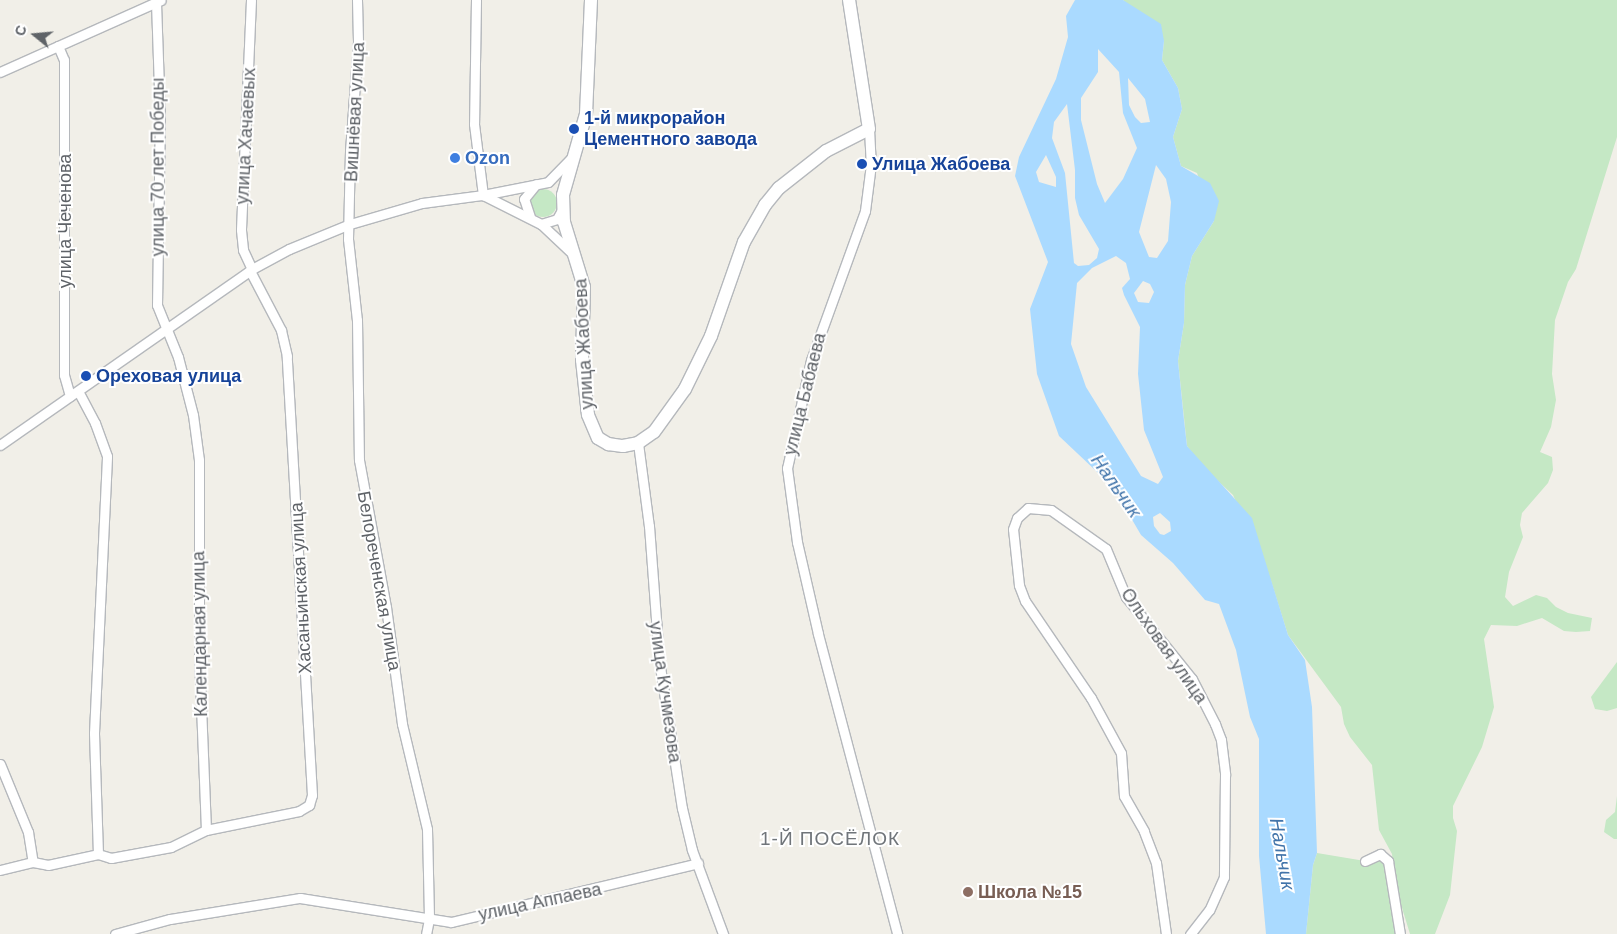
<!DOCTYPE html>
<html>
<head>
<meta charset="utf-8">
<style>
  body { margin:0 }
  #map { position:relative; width:1617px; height:934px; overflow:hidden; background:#f1efe8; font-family:Helvetica,sans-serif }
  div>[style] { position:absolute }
  .green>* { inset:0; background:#c5e8c5 }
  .round { border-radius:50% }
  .water>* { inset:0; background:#aadaff }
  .roads { filter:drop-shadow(1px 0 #b5b8bc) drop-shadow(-1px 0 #b5b8bc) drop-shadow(0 1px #b5b8bc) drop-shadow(0 -1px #b5b8bc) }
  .street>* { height:9px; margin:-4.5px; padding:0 4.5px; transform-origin:4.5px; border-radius:4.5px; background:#fff }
  .secondary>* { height:12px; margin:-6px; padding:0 6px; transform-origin:6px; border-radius:6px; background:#fff }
  .dots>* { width:14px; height:14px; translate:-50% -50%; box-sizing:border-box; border:2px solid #fff; border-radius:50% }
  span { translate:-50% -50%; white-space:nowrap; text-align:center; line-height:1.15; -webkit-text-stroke:4px #fff; paint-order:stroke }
  .street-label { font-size:18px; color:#5f6368 }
  .transit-label { font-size:18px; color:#164399; font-weight:700 }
  .left { translate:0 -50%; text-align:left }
  .shop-label { font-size:18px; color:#366cbe; font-weight:700 }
  .education-label { font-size:18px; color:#785e54; font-weight:700 }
  .water-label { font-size:19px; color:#4174aa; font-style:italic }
  .neighbourhood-label { font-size:19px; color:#70757a; letter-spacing:1px }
  .north { position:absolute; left:10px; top:10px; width:50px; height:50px; -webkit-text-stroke:4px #fff; paint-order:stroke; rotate:287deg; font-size:14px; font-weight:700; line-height:20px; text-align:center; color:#5f6368 }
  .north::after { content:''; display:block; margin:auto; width:18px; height:22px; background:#5f6368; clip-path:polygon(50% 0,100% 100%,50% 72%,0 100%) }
</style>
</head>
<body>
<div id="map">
  <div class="green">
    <div style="clip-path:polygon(1123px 0,1617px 0,1617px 137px,1576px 269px,1568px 282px,1555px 320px,1552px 374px,1556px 400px,1551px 427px,1540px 452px,1552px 457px,1553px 470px,1548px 483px,1522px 513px,1520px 525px,1523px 537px,1509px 572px,1505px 597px,1513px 606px,1536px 595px,1547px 598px,1556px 607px,1568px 613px,1592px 618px,1590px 631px,1576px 632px,1564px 631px,1542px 618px,1517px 626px,1491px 625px,1484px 639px,1494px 707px,1482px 747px,1453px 806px,1453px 818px,1457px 831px,1450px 895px,1435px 934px,1410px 934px,1395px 885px,1392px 854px,1379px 830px,1372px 765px,1350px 737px,1344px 724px,1341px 707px,1288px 635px,1271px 581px,1233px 495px,1202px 466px,1187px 446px,1178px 361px,1184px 323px,1185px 285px,1192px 256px,1214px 221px,1197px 173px,1181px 166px,1173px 137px,1182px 109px,1178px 88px,1162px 60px,1164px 41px)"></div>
    <div class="round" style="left:529px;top:189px;width:28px;height:28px"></div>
    <div style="clip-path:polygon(1617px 662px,1617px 708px,1607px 711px,1595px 709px,1591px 697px)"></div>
    <div style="clip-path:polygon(1617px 796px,1617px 839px,1614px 839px,1604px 832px,1606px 820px,1615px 812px)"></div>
    <div style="clip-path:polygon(1317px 853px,1365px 861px,1383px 857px,1400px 934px,1306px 934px,1313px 865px)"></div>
  </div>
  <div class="water">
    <div style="clip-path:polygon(evenodd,1075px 0,1123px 0,1161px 24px,1164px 41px,1162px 60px,1178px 88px,1182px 109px,1173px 137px,1181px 166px,1210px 183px,1219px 201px,1214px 221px,1192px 256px,1185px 285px,1184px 323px,1178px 361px,1184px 420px,1187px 446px,1252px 518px,1288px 635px,1305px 660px,1312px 707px,1317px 853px,1313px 865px,1306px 934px,1266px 934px,1259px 856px,1259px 739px,1250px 717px,1236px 650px,1219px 604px,1205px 600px,1173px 563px,1141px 535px,1113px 487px,1059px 436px,1037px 374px,1030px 309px,1048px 262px,1015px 176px,1019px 157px,1056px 79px,1068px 37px,1066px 16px,1075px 0,1098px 49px,1119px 72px,1123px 113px,1137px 148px,1123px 179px,1105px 203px,1097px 184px,1081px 120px,1081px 98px,1098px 72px,1098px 49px,1075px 0,1128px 78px,1145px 99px,1150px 122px,1141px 123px,1135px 117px,1129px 105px,1128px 78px,1075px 0,1067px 104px,1075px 170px,1075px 198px,1079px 215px,1099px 249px,1097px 258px,1089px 265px,1078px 266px,1074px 263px,1065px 173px,1052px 138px,1054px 122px,1067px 104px,1075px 0,1046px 155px,1056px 177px,1056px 187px,1039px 182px,1036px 172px,1046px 155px,1075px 0,1156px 165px,1166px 179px,1171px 202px,1168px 241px,1157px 258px,1149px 257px,1139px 232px,1156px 165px,1075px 0,1116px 256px,1126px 263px,1130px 279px,1122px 288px,1124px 295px,1140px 327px,1138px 374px,1144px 430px,1163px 477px,1158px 484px,1141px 476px,1086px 387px,1071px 344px,1077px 283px,1092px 268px,1116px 256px,1075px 0,1143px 281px,1150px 284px,1154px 292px,1149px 303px,1138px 302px,1134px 293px,1143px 281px,1075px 0,1160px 513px,1170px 522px,1171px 531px,1164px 535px,1160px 534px,1154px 526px,1153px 517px,1160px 513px)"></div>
  </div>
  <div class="roads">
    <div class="street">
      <div style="left:251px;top:0;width:230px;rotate:92.5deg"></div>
      <div style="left:241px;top:230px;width:20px;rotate:84deg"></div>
      <div style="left:243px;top:250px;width:21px;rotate:65deg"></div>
      <div style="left:357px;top:0;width:42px;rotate:88.6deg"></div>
      <div style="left:358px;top:42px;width:109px;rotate:94.2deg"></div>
      <div style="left:350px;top:151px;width:88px;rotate:91.3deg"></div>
      <div style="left:348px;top:239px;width:81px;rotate:83.7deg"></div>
      <div style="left:357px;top:320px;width:140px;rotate:89.2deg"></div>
      <div style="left:359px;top:460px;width:149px;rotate:79.6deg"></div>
      <div style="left:386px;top:607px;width:118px;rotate:82.2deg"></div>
      <div style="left:402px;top:724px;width:108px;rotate:76.6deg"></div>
      <div style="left:427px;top:829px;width:90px;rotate:88.7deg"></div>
      <div style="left:429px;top:919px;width:15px;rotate:101deg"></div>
      <div style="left:476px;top:0;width:124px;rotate:90.9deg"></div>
      <div style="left:474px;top:124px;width:72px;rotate:82.8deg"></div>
      <div style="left:58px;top:46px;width:15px;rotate:67deg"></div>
      <div style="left:64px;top:60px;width:315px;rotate:90deg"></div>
      <div style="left:64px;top:375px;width:22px;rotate:74deg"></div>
      <div style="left:0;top:72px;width:176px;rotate:-24.1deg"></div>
      <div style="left:869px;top:129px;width:35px;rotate:87deg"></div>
      <div style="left:871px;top:164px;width:47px;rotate:97.3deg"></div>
      <div style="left:865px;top:211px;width:158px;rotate:109.9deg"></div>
      <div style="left:811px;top:360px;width:111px;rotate:102.5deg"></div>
      <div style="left:787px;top:468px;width:75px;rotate:82.3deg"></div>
      <div style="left:797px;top:542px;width:94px;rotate:77.1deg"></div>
      <div style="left:818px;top:634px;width:310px;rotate:75.2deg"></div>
      <div style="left:483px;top:195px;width:66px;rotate:-11.3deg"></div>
      <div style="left:548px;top:182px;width:33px;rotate:-46deg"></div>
      <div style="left:530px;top:217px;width:19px;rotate:-108deg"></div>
      <div style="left:524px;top:199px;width:19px;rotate:-51deg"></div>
      <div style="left:541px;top:224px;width:17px;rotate:-17deg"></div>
      <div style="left:557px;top:219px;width:13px;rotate:-61deg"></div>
      <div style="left:638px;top:443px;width:84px;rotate:82.5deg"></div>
      <div style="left:649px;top:526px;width:134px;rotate:85.7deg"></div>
      <div style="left:659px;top:660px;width:150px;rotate:81.2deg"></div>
      <div style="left:682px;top:808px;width:43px;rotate:76.6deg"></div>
      <div style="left:692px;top:850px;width:90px;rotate:69.7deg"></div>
      <div style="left:0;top:445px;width:307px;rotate:-34.9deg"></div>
      <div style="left:252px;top:269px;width:42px;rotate:-28.4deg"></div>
      <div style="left:289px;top:249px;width:66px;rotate:-22.3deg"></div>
      <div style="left:350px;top:224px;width:75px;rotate:-16.3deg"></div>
      <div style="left:422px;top:203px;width:62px;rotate:-7.5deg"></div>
      <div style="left:483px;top:195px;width:65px;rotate:26.6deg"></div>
      <div style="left:541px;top:224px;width:44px;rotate:43.2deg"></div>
      <div style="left:0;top:764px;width:74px;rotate:67.6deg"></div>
      <div style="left:28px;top:832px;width:30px;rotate:81deg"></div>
      <div style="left:206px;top:830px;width:95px;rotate:-11.5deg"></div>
      <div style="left:299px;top:811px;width:12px;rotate:-31deg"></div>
      <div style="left:309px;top:805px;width:10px;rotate:-73deg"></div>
      <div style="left:312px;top:795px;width:440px;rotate:-93.3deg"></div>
      <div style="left:287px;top:356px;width:27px;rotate:-103deg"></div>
      <div style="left:281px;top:330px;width:67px;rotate:-117.7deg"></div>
      <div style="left:98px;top:854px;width:14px;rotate:17deg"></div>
      <div style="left:111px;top:858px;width:61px;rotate:-10.4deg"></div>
      <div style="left:171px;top:847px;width:39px;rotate:-26deg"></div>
      <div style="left:206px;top:830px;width:176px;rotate:-92.3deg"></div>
      <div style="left:199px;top:654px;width:194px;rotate:-90deg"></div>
      <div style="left:199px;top:460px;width:45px;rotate:-97.6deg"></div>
      <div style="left:193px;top:415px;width:60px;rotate:-104.5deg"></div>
      <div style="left:178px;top:357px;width:56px;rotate:-112deg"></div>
      <div style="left:157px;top:305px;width:188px;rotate:-89.1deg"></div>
      <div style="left:160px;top:117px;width:115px;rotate:-92deg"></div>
      <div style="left:1365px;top:861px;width:17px;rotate:-25deg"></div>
      <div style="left:1380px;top:854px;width:11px;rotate:41deg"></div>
      <div style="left:1388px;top:861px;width:74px;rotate:80.7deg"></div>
      <div style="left:33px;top:862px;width:15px;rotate:11deg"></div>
      <div style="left:48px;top:865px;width:51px;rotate:-12.4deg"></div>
      <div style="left:98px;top:854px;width:121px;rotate:-91.9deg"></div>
      <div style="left:94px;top:733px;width:277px;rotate:-87.3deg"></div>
      <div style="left:107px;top:456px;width:35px;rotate:-110deg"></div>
      <div style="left:95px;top:423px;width:36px;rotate:-118deg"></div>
      <div style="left:0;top:870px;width:34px;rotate:-14deg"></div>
      <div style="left:115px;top:934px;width:57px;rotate:-15.3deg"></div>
      <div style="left:170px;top:919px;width:132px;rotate:-9.2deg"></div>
      <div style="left:300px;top:898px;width:153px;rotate:9deg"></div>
      <div style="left:451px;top:922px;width:254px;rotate:-13.4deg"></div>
      <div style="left:1166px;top:934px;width:72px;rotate:-98deg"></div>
      <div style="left:1156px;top:863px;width:34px;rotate:-111deg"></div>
      <div style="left:1144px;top:831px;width:40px;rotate:-119.7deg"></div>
      <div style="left:1124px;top:796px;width:43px;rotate:-94deg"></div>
      <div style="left:1121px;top:753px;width:63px;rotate:-118.6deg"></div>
      <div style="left:1091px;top:698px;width:117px;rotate:-124.2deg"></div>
      <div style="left:1025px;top:601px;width:17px;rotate:-111deg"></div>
      <div style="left:1019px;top:585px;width:56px;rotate:-96.1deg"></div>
      <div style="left:1013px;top:529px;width:12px;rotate:-70deg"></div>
      <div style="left:1017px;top:518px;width:15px;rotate:-42deg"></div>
      <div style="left:1028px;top:508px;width:23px;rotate:5deg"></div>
      <div style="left:1051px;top:510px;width:67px;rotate:35.3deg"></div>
      <div style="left:1106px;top:549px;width:52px;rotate:67.4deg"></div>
      <div style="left:1126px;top:597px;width:105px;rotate:51.2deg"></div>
      <div style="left:1192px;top:679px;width:51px;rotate:62.9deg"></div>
      <div style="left:1215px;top:724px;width:17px;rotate:69deg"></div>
      <div style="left:1221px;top:740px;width:35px;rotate:83deg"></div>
      <div style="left:1225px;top:775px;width:102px;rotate:90.6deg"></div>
      <div style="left:1224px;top:877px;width:36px;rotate:114deg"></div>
      <div style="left:1209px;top:910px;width:31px;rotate:128deg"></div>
    </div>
    <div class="secondary">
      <div style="left:591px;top:0;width:114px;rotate:92.5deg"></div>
      <div style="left:586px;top:114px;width:84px;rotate:105.9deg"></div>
      <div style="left:563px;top:195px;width:27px;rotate:88deg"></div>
      <div style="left:564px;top:222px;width:68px;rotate:72.9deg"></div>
      <div style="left:584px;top:287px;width:73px;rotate:91.6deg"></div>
      <div style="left:582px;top:360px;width:55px;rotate:83.8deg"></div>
      <div style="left:588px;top:415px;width:25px;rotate:67deg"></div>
      <div style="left:598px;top:438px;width:12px;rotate:31deg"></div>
      <div style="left:608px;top:444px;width:15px;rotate:8deg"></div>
      <div style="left:623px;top:446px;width:15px;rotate:-11deg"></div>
      <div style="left:638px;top:443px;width:19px;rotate:-35deg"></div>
      <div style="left:654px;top:432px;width:53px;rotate:-54.2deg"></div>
      <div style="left:685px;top:389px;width:59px;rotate:-63.9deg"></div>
      <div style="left:711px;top:336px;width:100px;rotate:-70.7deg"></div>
      <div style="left:744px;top:242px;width:43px;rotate:-60.4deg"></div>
      <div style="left:765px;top:205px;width:22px;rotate:-51deg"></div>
      <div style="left:779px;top:188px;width:60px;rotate:-38.2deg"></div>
      <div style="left:826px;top:151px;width:48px;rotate:-27.1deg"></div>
      <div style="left:869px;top:129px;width:131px;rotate:-98.8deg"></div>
    </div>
  </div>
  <div class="dots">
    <div style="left:574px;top:129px;background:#1a4fb4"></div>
    <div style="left:455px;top:158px;background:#3f7fe0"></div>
    <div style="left:862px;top:164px;background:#1a4fb4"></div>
    <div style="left:86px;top:376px;background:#1a4fb4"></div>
    <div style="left:968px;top:892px;background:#8d6e63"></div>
  </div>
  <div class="street-label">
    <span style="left:355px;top:112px;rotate:-87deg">Вишнёвая улица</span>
    <span style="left:246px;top:136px;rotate:-87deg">улица Хачаевых</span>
    <span style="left:158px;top:167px;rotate:-90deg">улица 70 лет Победы</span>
    <span style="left:65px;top:221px;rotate:-90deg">улица Чеченова</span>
    <span style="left:584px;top:344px;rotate:-93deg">улица Жабоева</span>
    <span style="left:805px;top:394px;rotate:-76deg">улица Бабаева</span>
    <span style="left:379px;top:581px;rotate:80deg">Белореченская улица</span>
    <span style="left:301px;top:588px;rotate:-93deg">Хасаньинская улица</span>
    <span style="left:200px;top:634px;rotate:-91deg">Календарная улица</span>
    <span style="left:1164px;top:646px;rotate:55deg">Ольховая улица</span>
    <span style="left:665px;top:692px;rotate:82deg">улица Кучмезова</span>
    <span style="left:540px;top:902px;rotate:-12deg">улица Аппаева</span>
  </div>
  <div class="transit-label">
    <span class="left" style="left:584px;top:129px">1-й микрорайон<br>Цементного завода</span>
    <span class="left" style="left:872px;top:164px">Улица Жабоева</span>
    <span class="left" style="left:96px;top:376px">Ореховая улица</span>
  </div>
  <div class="shop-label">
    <span class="left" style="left:465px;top:158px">Ozon</span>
  </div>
  <div class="education-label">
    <span class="left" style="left:978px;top:892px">Школа №15</span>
  </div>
  <div class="water-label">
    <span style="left:1116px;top:486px;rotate:55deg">Нальчик</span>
    <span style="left:1282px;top:854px;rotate:80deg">Нальчик</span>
  </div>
  <div class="neighbourhood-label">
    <span style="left:830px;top:839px">1-Й ПОСЁЛОК</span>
  </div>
  <div class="north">С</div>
</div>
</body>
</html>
